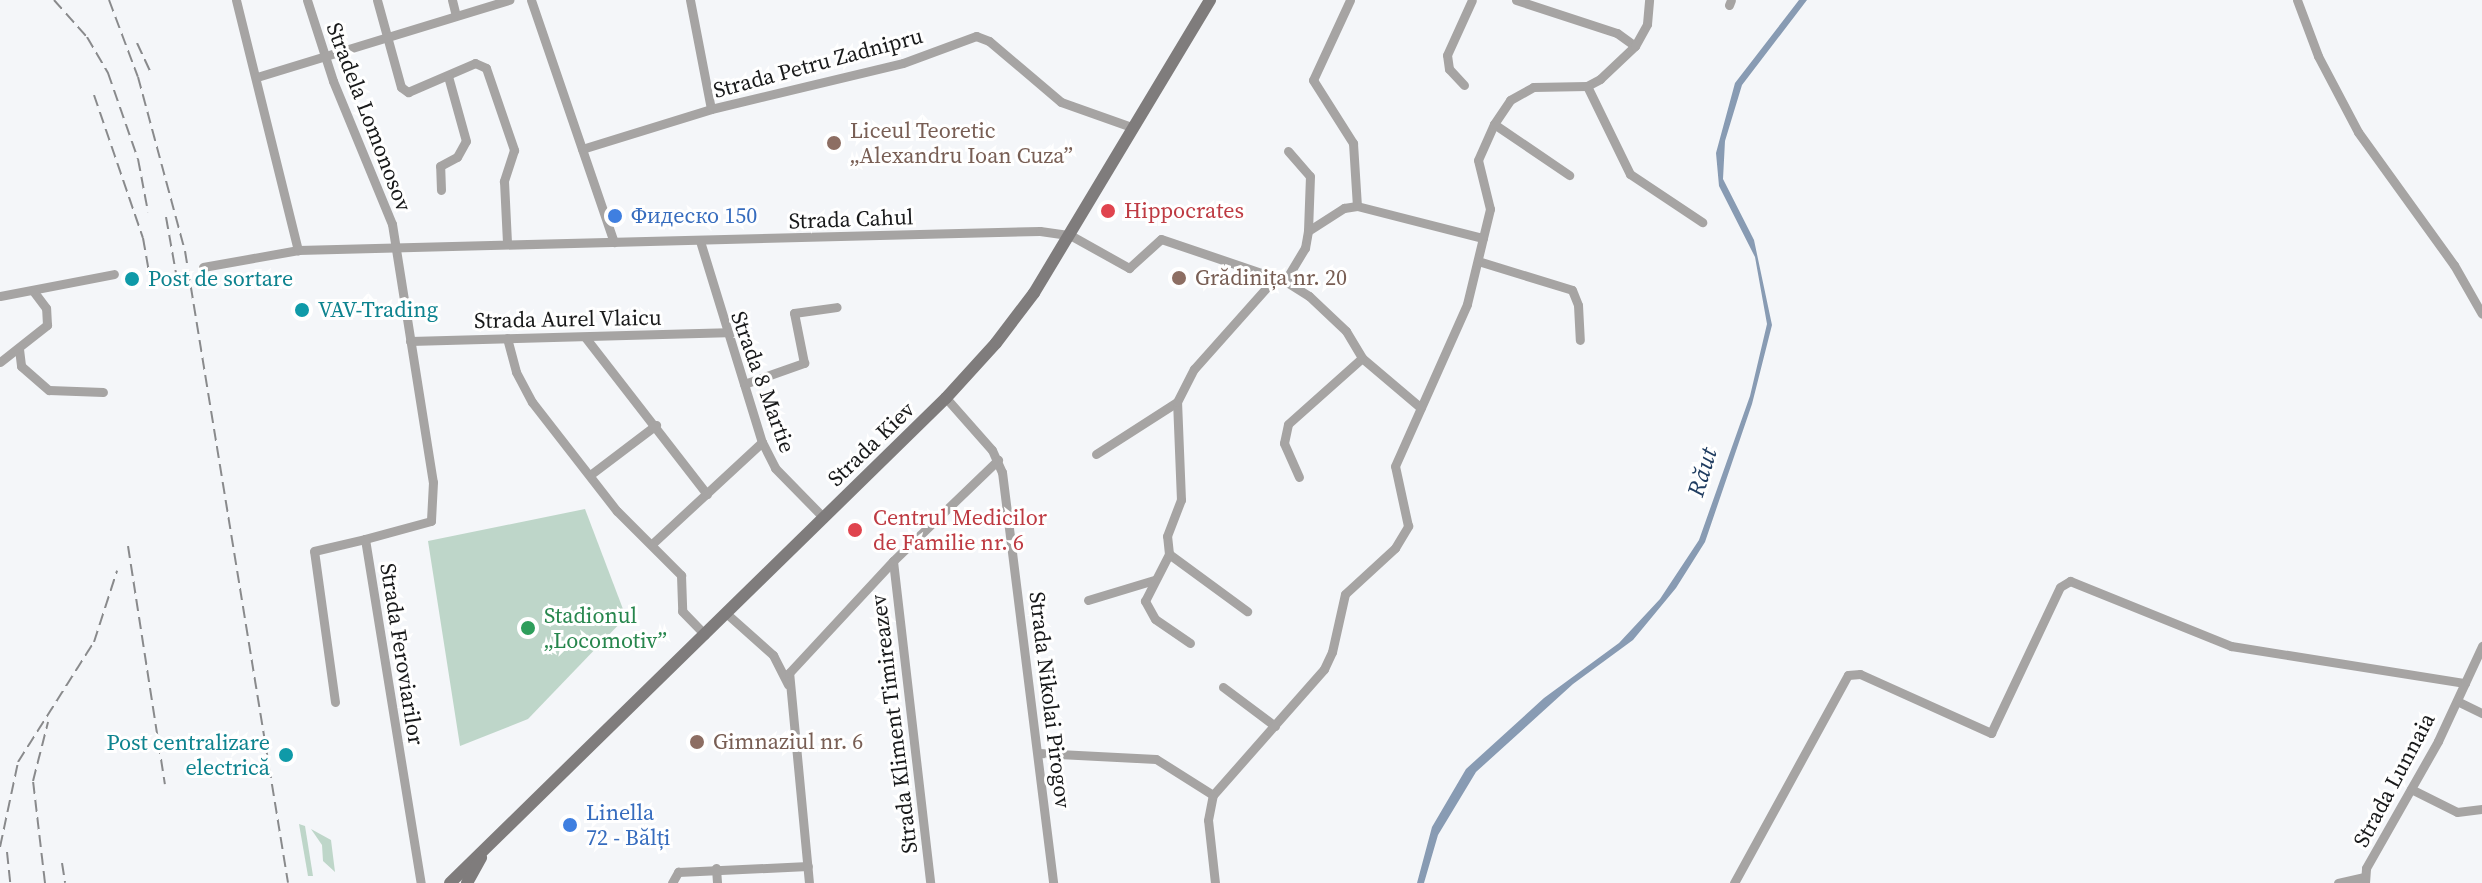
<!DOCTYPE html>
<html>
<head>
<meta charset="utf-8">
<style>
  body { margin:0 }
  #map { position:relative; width:2482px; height:883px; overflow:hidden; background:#f4f6f9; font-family:"Source Serif 4",serif }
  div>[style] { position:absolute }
  .green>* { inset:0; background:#bed6c9 }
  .water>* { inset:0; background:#889bb3 }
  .street>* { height:9px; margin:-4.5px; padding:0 4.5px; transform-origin:4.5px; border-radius:4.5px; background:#a6a4a3 }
  .secondary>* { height:12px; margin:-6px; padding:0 6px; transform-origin:6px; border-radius:6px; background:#7f7c7c }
  .rail>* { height:2px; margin-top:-1px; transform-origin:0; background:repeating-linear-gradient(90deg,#898a8c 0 12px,transparent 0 18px) }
  .dots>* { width:22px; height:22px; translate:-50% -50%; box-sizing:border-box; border:4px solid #fff; border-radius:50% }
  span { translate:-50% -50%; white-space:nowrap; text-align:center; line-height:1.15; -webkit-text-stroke:6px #fff; paint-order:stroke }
  .street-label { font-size:22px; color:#18191a }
  .education-label { font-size:22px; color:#785e54 }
  .left { translate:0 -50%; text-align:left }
  .health-label { font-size:22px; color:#be3a42 }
  .shop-label { font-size:22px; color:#366cbe }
  .culture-label { font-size:22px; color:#0d838f }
  .right { translate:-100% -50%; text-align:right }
  .leisure-label { font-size:22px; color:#27864d }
  .water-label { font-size:24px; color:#1f3c60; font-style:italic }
</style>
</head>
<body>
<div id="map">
  <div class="green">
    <div style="clip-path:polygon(585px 509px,626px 617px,528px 719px,460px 746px,428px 541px)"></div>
    <div style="clip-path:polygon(299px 824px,305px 826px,313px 876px,308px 876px)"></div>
    <div style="clip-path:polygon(311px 829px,331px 840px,335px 872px,323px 861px,322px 845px)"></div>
  </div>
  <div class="water">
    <div style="clip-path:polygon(1799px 0,1807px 0,1742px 85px,1725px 141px,1723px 179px,1754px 240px,1772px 325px,1752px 404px,1705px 542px,1676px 588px,1633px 640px,1573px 684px,1476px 772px,1438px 835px,1424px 883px,1417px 883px,1432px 827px,1466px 769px,1544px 698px,1619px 643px,1660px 599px,1699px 540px,1750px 396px,1767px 324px,1755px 257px,1719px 186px,1716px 153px,1735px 83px)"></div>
  </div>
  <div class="street">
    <div style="left:236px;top:0;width:258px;rotate:76.1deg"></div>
    <div style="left:307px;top:0;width:85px;rotate:72.2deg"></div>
    <div style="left:333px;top:81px;width:155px;rotate:67.6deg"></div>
    <div style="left:392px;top:224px;width:261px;rotate:81deg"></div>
    <div style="left:433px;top:482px;width:39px;rotate:93deg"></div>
    <div style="left:431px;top:521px;width:68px;rotate:164.7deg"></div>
    <div style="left:377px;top:0;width:90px;rotate:74.6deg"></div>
    <div style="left:401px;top:87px;width:9px;rotate:36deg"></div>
    <div style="left:408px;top:92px;width:73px;rotate:-23.4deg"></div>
    <div style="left:475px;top:63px;width:12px;rotate:24deg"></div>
    <div style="left:486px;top:68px;width:87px;rotate:71.1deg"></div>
    <div style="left:514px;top:150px;width:33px;rotate:108deg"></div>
    <div style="left:504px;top:181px;width:61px;rotate:87.2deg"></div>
    <div style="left:452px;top:0;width:16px;rotate:76deg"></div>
    <div style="left:531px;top:0;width:256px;rotate:71.1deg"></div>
    <div style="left:690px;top:0;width:111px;rotate:79.1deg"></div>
    <div style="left:1350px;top:0;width:88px;rotate:114.8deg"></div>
    <div style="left:1313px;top:80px;width:75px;rotate:57.6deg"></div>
    <div style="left:1353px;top:143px;width:63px;rotate:86.4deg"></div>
    <div style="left:1516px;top:0;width:106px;rotate:18.1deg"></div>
    <div style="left:1617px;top:33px;width:22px;rotate:36deg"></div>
    <div style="left:2297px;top:0;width:60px;rotate:69.4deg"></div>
    <div style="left:2318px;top:56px;width:86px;rotate:62.2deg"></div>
    <div style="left:2358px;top:132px;width:164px;rotate:54.2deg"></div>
    <div style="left:2454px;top:265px;width:56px;rotate:60.3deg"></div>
    <div style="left:1729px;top:5px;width:5px;rotate:-68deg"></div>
    <div style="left:257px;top:77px;width:264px;rotate:-17deg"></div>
    <div style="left:1464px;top:85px;width:22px;rotate:-133deg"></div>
    <div style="left:1449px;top:69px;width:14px;rotate:-98deg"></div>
    <div style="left:1447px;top:55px;width:60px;rotate:-65.6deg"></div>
    <div style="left:1587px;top:86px;width:98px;rotate:64deg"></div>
    <div style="left:1630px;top:174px;width:87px;rotate:33.7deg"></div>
    <div style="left:1494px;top:124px;width:91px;rotate:34.2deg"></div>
    <div style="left:582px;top:149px;width:135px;rotate:-17.2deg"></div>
    <div style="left:711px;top:109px;width:197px;rotate:-13.5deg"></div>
    <div style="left:903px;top:63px;width:78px;rotate:-20.3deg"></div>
    <div style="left:976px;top:36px;width:14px;rotate:21deg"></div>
    <div style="left:989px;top:41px;width:94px;rotate:40.3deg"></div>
    <div style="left:1061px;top:102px;width:77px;rotate:19.6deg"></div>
    <div style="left:1288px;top:151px;width:33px;rotate:49deg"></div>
    <div style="left:1310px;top:176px;width:55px;rotate:92.1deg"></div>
    <div style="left:441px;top:190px;width:24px;rotate:-92deg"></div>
    <div style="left:440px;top:166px;width:19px;rotate:-28deg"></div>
    <div style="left:457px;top:157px;width:18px;rotate:-61deg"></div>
    <div style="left:466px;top:141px;width:67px;rotate:-105.5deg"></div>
    <div style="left:700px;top:241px;width:210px;rotate:72.9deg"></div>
    <div style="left:762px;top:442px;width:29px;rotate:63deg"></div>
    <div style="left:775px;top:468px;width:70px;rotate:45.6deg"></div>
    <div style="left:1478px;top:261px;width:98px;rotate:17.1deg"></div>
    <div style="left:1572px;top:290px;width:16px;rotate:68deg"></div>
    <div style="left:1578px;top:305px;width:35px;rotate:87deg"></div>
    <div style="left:203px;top:267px;width:97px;rotate:-10.1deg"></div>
    <div style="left:298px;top:250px;width:742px;rotate:-1.47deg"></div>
    <div style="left:1040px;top:231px;width:30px;rotate:8deg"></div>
    <div style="left:1070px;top:235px;width:68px;rotate:29.2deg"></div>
    <div style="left:1129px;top:268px;width:43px;rotate:-42.2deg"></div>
    <div style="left:1161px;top:239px;width:131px;rotate:18.7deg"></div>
    <div style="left:1285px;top:281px;width:28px;rotate:32deg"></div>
    <div style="left:1309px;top:296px;width:51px;rotate:43.4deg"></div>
    <div style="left:1346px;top:331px;width:31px;rotate:59deg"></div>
    <div style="left:1362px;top:358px;width:77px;rotate:40.3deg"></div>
    <div style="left:1285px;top:281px;width:39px;rotate:-59deg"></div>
    <div style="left:1305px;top:248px;width:17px;rotate:-80deg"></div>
    <div style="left:1308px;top:231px;width:43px;rotate:-32.6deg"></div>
    <div style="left:1344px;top:208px;width:13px;rotate:-9deg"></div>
    <div style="left:1357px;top:206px;width:130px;rotate:14.3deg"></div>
    <div style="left:0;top:296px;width:116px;rotate:-10.9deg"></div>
    <div style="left:585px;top:337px;width:199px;rotate:52.2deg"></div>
    <div style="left:507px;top:338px;width:35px;rotate:75deg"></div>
    <div style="left:516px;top:372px;width:34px;rotate:62deg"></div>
    <div style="left:532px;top:402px;width:138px;rotate:52.1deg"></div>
    <div style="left:617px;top:511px;width:91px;rotate:45deg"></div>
    <div style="left:681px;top:575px;width:36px;rotate:88deg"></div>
    <div style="left:682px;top:611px;width:33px;rotate:46deg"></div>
    <div style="left:410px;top:341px;width:316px;rotate:-1.6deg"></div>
    <div style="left:19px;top:349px;width:17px;rotate:83deg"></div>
    <div style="left:21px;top:366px;width:37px;rotate:41deg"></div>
    <div style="left:49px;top:390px;width:54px;rotate:2.1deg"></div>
    <div style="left:0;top:362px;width:60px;rotate:-38.2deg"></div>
    <div style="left:47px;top:325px;width:17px;rotate:-93deg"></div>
    <div style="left:46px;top:308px;width:20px;rotate:-127deg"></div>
    <div style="left:744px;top:384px;width:64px;rotate:-19.3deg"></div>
    <div style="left:804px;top:363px;width:51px;rotate:-101.3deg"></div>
    <div style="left:794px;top:313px;width:43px;rotate:-7.9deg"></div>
    <div style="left:946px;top:398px;width:69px;rotate:48.5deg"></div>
    <div style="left:992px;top:450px;width:24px;rotate:66deg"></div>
    <div style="left:1002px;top:472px;width:414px;rotate:82.9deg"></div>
    <div style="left:1096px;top:454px;width:96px;rotate:-32.7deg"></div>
    <div style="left:590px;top:475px;width:83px;rotate:-37.1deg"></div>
    <div style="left:1299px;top:477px;width:37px;rotate:-114deg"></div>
    <div style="left:1284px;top:443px;width:19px;rotate:-78deg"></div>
    <div style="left:1288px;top:424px;width:99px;rotate:-41.7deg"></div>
    <div style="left:652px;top:544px;width:150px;rotate:-42.8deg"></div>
    <div style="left:1169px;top:554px;width:97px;rotate:36.2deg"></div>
    <div style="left:893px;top:561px;width:324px;rotate:83.4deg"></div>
    <div style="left:1088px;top:600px;width:69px;rotate:-16.9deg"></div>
    <div style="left:727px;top:614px;width:62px;rotate:41.7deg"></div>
    <div style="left:773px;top:655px;width:33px;rotate:63deg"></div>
    <div style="left:1190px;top:643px;width:42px;rotate:-145.6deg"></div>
    <div style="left:1155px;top:619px;width:21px;rotate:-119deg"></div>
    <div style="left:1145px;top:601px;width:53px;rotate:-62.9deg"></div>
    <div style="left:1169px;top:554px;width:18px;rotate:-96deg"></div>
    <div style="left:1167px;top:536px;width:39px;rotate:-69deg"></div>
    <div style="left:1181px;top:500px;width:98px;rotate:-92.3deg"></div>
    <div style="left:1177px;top:402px;width:37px;rotate:-63deg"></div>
    <div style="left:1194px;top:369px;width:122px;rotate:-48.3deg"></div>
    <div style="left:1223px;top:687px;width:65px;rotate:36.9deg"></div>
    <div style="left:2457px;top:701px;width:28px;rotate:26deg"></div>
    <div style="left:335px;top:702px;width:152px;rotate:-97.9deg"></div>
    <div style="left:314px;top:551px;width:52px;rotate:-13.2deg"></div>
    <div style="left:365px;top:539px;width:349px;rotate:80.8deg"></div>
    <div style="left:1039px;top:753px;width:117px;rotate:2.9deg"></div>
    <div style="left:1156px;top:759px;width:67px;rotate:32.3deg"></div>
    <div style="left:2411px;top:789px;width:51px;rotate:26.6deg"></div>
    <div style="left:2457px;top:812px;width:25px;rotate:-7deg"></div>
    <div style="left:716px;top:868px;width:15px;rotate:86deg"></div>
    <div style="left:672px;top:883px;width:13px;rotate:-61deg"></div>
    <div style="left:678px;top:872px;width:130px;rotate:-2.6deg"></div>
    <div style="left:809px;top:883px;width:211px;rotate:-95.4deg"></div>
    <div style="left:789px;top:673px;width:153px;rotate:-47.1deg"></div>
    <div style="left:893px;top:561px;width:146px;rotate:-43.9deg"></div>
    <div style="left:1215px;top:883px;width:63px;rotate:-96.3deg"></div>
    <div style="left:1208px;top:820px;width:25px;rotate:-79deg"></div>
    <div style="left:1213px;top:795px;width:168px;rotate:-48.6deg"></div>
    <div style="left:1324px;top:669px;width:19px;rotate:-65deg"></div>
    <div style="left:1332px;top:652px;width:59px;rotate:-77.4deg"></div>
    <div style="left:1345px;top:594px;width:68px;rotate:-42.6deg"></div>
    <div style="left:1395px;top:548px;width:26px;rotate:-59deg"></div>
    <div style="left:1408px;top:526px;width:61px;rotate:-102.2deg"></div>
    <div style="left:1395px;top:466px;width:177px;rotate:-66deg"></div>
    <div style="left:1467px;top:304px;width:98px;rotate:-76.4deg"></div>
    <div style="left:1490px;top:209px;width:50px;rotate:-103.8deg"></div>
    <div style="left:1478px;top:160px;width:39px;rotate:-66deg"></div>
    <div style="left:1494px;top:124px;width:29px;rotate:-56deg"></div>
    <div style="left:1510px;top:100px;width:26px;rotate:-29deg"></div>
    <div style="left:1533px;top:87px;width:54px;rotate:-1.1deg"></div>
    <div style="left:1587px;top:86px;width:15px;rotate:-28deg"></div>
    <div style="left:1600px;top:79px;width:48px;rotate:-43.3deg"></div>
    <div style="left:1635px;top:46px;width:25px;rotate:-61deg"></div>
    <div style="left:1647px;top:24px;width:24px;rotate:-85deg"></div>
    <div style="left:1734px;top:883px;width:237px;rotate:-61.3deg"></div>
    <div style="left:1848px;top:675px;width:12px;rotate:-5deg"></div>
    <div style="left:1860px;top:674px;width:144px;rotate:24.2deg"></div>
    <div style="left:1991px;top:733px;width:161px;rotate:-64.7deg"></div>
    <div style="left:2060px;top:587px;width:12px;rotate:-31deg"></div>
    <div style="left:2070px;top:581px;width:174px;rotate:22deg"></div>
    <div style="left:2231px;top:646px;width:237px;rotate:9deg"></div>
    <div style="left:2338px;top:883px;width:26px;rotate:-13deg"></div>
    <div style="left:2365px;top:883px;width:15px;rotate:-86deg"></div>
    <div style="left:2366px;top:868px;width:146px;rotate:-60.4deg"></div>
    <div style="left:2438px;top:741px;width:105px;rotate:-65.1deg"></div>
  </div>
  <div class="secondary">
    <div style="left:450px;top:883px;width:694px;rotate:-44.36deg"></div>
    <div style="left:946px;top:398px;width:74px;rotate:-47.7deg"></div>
    <div style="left:996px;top:343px;width:63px;rotate:-52.8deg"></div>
    <div style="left:1034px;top:293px;width:342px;rotate:-59deg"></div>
    <div style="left:467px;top:883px;width:29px;rotate:-61deg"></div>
  </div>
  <div class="rail">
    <div style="left:54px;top:0;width:50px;rotate:48.3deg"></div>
    <div style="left:87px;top:37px;width:42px;rotate:59.7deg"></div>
    <div style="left:108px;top:73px;width:91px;rotate:70.8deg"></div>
    <div style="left:138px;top:159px;width:54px;rotate:79.3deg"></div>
    <div style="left:109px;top:0;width:82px;rotate:69.4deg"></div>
    <div style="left:138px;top:77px;width:180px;rotate:74.9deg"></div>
    <div style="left:185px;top:251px;width:640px;rotate:80.74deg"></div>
    <div style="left:137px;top:43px;width:35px;rotate:65deg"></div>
    <div style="left:94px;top:95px;width:151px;rotate:71.1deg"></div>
    <div style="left:143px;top:238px;width:52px;rotate:80deg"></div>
    <div style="left:166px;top:217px;width:57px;rotate:79.9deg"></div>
    <div style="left:128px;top:546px;width:241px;rotate:81.2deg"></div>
    <div style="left:0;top:847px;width:87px;rotate:-78deg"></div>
    <div style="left:18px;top:762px;width:142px;rotate:-57.7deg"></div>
    <div style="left:94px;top:642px;width:75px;rotate:-72.1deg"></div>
    <div style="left:7px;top:852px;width:31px;rotate:84deg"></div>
    <div style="left:62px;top:863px;width:20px;rotate:81deg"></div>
    <div style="left:45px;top:883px;width:103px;rotate:-96.7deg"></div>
    <div style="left:33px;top:781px;width:61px;rotate:-75.7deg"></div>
  </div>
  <div class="dots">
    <div style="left:834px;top:143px;background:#8d6e63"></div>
    <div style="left:1108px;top:211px;background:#e0444e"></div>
    <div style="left:615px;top:216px;background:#3f7fe0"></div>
    <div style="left:1179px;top:278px;background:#8d6e63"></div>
    <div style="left:132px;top:279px;background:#0f9aa8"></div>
    <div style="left:302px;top:310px;background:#0f9aa8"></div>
    <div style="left:855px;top:530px;background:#e0444e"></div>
    <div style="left:528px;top:628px;background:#2e9e5b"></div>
    <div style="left:697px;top:742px;background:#8d6e63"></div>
    <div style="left:286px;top:755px;background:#0f9aa8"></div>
    <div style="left:570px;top:825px;background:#3f7fe0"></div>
  </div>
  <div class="street-label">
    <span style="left:818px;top:63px;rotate:-15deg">Strada Petru Zadnipru</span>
    <span style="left:369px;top:117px;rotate:69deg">Stradela Lomonosov</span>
    <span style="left:851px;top:219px;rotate:-2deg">Strada Cahul</span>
    <span style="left:568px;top:319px;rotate:-1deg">Strada Aurel Vlaicu</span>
    <span style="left:763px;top:382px;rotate:70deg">Strada 8 Martie</span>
    <span style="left:871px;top:444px;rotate:-44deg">Strada Kiev</span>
    <span style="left:402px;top:654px;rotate:81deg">Strada Feroviarilor</span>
    <span style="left:1050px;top:700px;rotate:83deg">Strada Nikolai Pirogov</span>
    <span style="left:894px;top:724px;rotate:-97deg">Strada Kliment Timireazev</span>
    <span style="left:2394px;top:780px;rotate:-62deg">Strada Lunnaia</span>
  </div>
  <div class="education-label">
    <span class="left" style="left:850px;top:143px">Liceul Teoretic<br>„Alexandru Ioan Cuza”</span>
    <span class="left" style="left:1195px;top:278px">Grădinița nr. 20</span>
    <span class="left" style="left:713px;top:742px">Gimnaziul nr. 6</span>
  </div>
  <div class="health-label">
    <span class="left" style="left:1124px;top:211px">Hippocrates</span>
    <span class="left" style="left:873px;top:530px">Centrul Medicilor<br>de Familie nr. 6</span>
  </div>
  <div class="shop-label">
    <span class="left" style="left:631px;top:216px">Фидеско 150</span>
    <span class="left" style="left:586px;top:825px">Linella<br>72 - Bălți</span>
  </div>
  <div class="culture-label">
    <span class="left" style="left:148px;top:279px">Post de sortare</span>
    <span class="left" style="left:318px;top:310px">VAV-Trading</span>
    <span class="right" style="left:270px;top:755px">Post centralizare<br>electrică</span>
  </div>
  <div class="leisure-label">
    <span class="left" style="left:544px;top:628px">Stadionul<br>„Locomotiv”</span>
  </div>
  <div class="water-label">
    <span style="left:1702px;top:472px;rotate:-73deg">Răut</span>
  </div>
</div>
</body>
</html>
